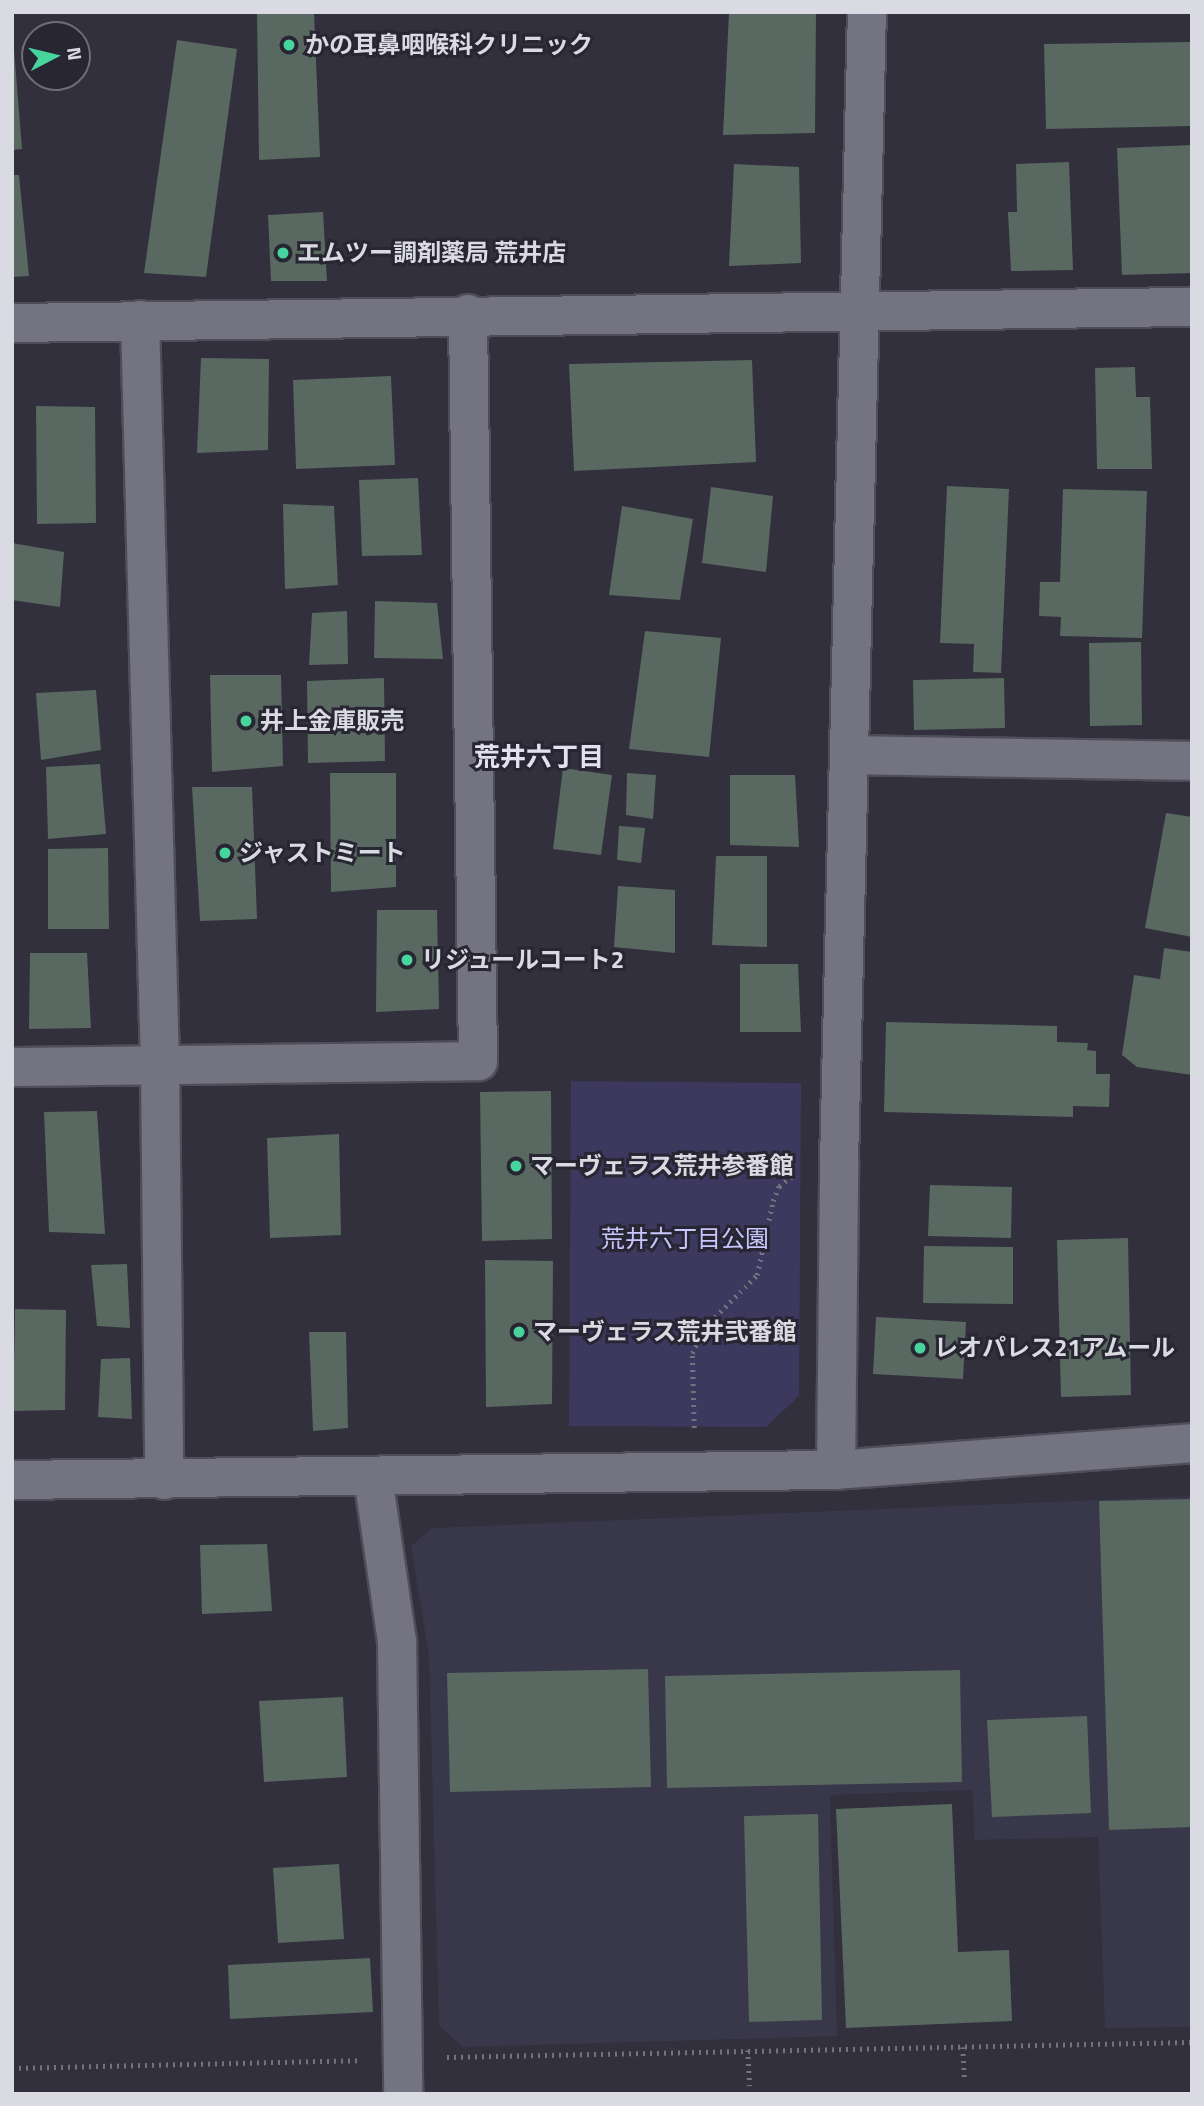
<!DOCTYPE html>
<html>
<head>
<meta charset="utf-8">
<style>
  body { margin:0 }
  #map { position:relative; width:1204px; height:2106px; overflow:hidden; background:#31303c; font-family:"Titillium Web","Noto Sans JP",sans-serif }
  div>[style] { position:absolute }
  .built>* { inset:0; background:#39374a }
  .green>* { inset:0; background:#3c385e }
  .building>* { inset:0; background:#596860 }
  .path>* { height:4.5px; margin-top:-2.25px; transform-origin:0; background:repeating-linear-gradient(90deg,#73737d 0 2px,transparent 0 7px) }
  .roads { filter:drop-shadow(2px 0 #4f4e58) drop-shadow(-2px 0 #4f4e58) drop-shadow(0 2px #4f4e58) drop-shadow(0 -2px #4f4e58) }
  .minor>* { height:38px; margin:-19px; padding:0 19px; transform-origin:19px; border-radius:19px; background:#747382 }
  .dots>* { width:19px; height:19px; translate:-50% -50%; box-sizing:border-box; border:4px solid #272632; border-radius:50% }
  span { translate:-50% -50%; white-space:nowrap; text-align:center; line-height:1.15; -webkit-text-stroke:6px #272632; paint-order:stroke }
  .poi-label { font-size:24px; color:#dadae2; font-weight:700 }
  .left { translate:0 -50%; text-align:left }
  .park-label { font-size:24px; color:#c9c5fe }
  .neighbourhood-label { font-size:26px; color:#e2e1f2; font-weight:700 }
  .frame { position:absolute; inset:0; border:14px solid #dadae2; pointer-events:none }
  .north { position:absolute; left:21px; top:21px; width:70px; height:70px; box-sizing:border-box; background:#272632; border:2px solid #6f6e78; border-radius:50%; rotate:83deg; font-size:19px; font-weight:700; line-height:28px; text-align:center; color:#dadae2 }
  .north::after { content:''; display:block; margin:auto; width:24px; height:32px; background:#48d49d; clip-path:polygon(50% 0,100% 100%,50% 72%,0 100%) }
</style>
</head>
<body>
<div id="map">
  <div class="built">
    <div style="clip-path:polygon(1192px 1496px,1192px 2027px,1105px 2028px,1098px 1837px,974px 1840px,973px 1790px,830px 1795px,837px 2036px,463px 2047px,439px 2026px,429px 1656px,411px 1546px,432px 1528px)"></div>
  </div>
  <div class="green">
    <div style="clip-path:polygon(571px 1081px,801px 1083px,799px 1396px,766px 1427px,569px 1426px)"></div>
  </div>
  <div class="building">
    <div style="clip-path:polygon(257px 12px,314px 12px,320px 157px,259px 160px)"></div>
    <div style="clip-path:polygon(729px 12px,816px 12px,815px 133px,723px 135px)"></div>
    <div style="clip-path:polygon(12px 24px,22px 149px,12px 150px)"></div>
    <div style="clip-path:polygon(177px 40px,237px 49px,206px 277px,144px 273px)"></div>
    <div style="clip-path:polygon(1192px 42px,1192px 126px,1046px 129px,1044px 44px)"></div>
    <div style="clip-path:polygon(1192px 145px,1192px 273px,1122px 275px,1117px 148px)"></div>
    <div style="clip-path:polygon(1069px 162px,1073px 270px,1011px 271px,1008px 212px,1017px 212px,1016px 164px)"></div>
    <div style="clip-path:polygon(734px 164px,799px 167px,801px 263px,729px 266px)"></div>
    <div style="clip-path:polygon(12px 175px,19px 175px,29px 276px,12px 277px)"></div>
    <div style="clip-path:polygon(323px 212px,327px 281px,271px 281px,268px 215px)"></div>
    <div style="clip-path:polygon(201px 358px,269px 359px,268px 450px,197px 453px)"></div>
    <div style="clip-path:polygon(752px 360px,756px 462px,574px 471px,569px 364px)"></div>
    <div style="clip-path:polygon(1135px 367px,1136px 397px,1150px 397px,1152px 469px,1097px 469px,1095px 368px)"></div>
    <div style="clip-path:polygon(391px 376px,395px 465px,296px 469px,293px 380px)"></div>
    <div style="clip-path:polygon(36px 406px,95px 407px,96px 523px,37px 524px)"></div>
    <div style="clip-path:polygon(418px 478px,422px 555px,362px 556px,359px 480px)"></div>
    <div style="clip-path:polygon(947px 486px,1009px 489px,1001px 673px,973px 672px,974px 644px,940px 643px)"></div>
    <div style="clip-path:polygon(711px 487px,773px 496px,766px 572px,702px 563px)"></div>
    <div style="clip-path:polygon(1063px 489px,1147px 491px,1142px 638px,1060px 636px,1061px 617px,1039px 616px,1040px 582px,1060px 582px)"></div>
    <div style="clip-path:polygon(283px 504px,334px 506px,338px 585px,285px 589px)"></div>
    <div style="clip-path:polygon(622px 506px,693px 519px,680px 600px,609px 595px)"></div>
    <div style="clip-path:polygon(12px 543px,64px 552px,60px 607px,12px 600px)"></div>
    <div style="clip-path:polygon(375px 601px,437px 603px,443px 659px,374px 658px)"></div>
    <div style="clip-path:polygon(347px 611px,348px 664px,309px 665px,312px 613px)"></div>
    <div style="clip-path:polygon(645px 631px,721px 638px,709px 757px,629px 749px)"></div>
    <div style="clip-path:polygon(1141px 642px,1142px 725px,1090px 726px,1089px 643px)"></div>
    <div style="clip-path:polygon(210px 675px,281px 675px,283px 766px,212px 772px)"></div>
    <div style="clip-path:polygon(384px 678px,385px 761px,308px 763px,307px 681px)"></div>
    <div style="clip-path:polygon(1004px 678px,1005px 728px,914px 730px,913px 680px)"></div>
    <div style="clip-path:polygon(96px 690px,101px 750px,41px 760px,36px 693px)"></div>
    <div style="clip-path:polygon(100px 764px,106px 834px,48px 839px,46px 767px)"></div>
    <div style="clip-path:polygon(563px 768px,612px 775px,601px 855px,553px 849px)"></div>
    <div style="clip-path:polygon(330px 773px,396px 773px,396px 887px,331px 892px)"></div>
    <div style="clip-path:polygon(627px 773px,656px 775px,653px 819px,626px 815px)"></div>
    <div style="clip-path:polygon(730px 775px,795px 775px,799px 847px,730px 845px)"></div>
    <div style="clip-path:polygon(192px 787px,252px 787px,257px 919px,200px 921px)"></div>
    <div style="clip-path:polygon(1166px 813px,1192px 817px,1192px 937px,1145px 928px)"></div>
    <div style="clip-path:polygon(619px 826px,645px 828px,641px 863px,617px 860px)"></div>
    <div style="clip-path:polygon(108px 848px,109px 929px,48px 929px,48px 849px)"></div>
    <div style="clip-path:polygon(716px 856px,767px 856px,767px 947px,712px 945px)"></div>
    <div style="clip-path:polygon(618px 886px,675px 890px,675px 953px,614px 947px)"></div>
    <div style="clip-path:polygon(377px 910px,437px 910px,439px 1009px,376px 1012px)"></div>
    <div style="clip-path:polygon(1164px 948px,1192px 952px,1192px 1075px,1137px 1067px,1122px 1055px,1134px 975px,1160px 979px)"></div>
    <div style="clip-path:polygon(30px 953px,87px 953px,91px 1028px,29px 1029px)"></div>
    <div style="clip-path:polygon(740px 964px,798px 964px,801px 1032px,740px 1032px)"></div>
    <div style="clip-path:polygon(886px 1022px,1057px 1026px,1057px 1042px,1088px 1043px,1087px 1050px,1096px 1051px,1096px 1074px,1110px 1074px,1109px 1107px,1073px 1106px,1073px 1117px,884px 1112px)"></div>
    <div style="clip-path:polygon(551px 1091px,552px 1239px,482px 1241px,480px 1092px)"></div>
    <div style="clip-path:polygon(97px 1111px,105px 1234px,49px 1232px,44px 1112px)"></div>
    <div style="clip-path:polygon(339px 1134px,341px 1235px,270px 1238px,267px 1138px)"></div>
    <div style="clip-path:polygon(930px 1185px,1012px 1187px,1011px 1238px,928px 1236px)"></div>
    <div style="clip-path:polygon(1128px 1238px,1131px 1395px,1061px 1397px,1057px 1240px)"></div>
    <div style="clip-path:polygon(924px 1246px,1013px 1247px,1013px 1304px,923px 1303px)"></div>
    <div style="clip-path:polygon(485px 1260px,553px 1261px,552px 1404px,486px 1407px)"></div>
    <div style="clip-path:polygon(127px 1264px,130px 1328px,97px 1326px,91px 1265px)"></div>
    <div style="clip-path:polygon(15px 1309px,66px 1310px,65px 1410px,13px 1411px)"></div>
    <div style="clip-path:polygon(876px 1317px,966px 1322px,963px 1379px,873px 1374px)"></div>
    <div style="clip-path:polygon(309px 1332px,346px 1332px,348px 1428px,313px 1431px)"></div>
    <div style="clip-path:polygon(130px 1358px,132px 1419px,98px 1417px,101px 1359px)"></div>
    <div style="clip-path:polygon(1192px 1499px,1192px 1827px,1109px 1830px,1099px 1501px)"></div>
    <div style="clip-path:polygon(267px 1544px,272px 1611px,202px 1614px,200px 1545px)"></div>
    <div style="clip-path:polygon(648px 1669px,651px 1787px,450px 1792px,447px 1673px)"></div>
    <div style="clip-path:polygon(960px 1670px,962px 1782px,667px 1788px,665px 1676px)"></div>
    <div style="clip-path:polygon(343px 1697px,347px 1777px,264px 1782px,259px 1701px)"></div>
    <div style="clip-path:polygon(1087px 1716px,1091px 1813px,992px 1817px,987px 1720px)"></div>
    <div style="clip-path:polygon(952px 1804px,958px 1952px,1009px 1950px,1012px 2021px,846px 2028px,836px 1809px)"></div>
    <div style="clip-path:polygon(818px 1814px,822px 2020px,749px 2022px,744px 1816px)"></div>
    <div style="clip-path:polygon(339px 1864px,344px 1939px,278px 1943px,273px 1868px)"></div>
    <div style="clip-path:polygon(370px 1958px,373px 2012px,230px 2019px,228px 1965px)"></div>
  </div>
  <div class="path">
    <div style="left:694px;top:1428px;width:75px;rotate:-91.5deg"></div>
    <div style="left:692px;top:1353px;width:36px;rotate:-60deg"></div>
    <div style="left:710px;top:1322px;width:66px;rotate:-45deg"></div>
    <div style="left:757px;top:1275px;width:76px;rotate:-77.8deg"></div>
    <div style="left:773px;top:1201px;width:16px;rotate:-68deg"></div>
    <div style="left:779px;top:1186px;width:19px;rotate:-36deg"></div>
    <div style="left:963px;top:2047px;width:34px;rotate:87deg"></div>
    <div style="left:748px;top:2050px;width:36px;rotate:87deg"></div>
    <div style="left:447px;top:2057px;width:745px;rotate:-1.15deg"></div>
    <div style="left:12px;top:2068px;width:347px;rotate:-1.3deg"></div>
  </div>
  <div class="roads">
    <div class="minor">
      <div style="left:140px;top:320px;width:746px;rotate:88.46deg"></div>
      <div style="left:160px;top:1066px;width:414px;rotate:89.4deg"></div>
      <div style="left:12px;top:323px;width:1180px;rotate:-0.78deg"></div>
      <div style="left:851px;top:755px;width:341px;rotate:1deg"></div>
      <div style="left:12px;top:1067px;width:466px;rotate:-0.7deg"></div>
      <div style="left:478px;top:1061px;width:747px;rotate:-90.77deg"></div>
      <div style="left:836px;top:1470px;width:307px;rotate:-89.4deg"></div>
      <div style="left:839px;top:1163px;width:1151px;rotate:-88.61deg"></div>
      <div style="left:373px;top:1477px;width:166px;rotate:81.7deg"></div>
      <div style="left:397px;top:1641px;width:453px;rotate:89.2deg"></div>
      <div style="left:12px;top:1480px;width:824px;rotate:-0.7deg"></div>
      <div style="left:836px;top:1470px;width:357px;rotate:-4.3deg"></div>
    </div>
  </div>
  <div class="dots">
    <div style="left:289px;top:45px;background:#48d49d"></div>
    <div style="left:283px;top:253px;background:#48d49d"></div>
    <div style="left:246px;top:721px;background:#48d49d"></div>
    <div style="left:225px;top:853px;background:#48d49d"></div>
    <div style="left:407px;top:960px;background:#48d49d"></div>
    <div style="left:516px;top:1166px;background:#48d49d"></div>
    <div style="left:519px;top:1332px;background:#48d49d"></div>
    <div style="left:920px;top:1348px;background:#48d49d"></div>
  </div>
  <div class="poi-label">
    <span class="left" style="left:305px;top:45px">かの耳鼻咽喉科クリニック</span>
    <span class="left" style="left:297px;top:253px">エムツー調剤薬局 荒井店</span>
    <span class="left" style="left:260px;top:721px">井上金庫販売</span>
    <span class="left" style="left:239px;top:853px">ジャストミート</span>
    <span class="left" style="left:421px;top:960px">リジュールコート2</span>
    <span class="left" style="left:530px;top:1166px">マーヴェラス荒井参番館</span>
    <span class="left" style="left:533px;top:1332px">マーヴェラス荒井弐番館</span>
    <span class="left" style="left:934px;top:1348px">レオパレス21アムール</span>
  </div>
  <div class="park-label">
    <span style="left:685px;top:1239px">荒井六丁目公園</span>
  </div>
  <div class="neighbourhood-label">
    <span style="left:539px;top:757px">荒井六丁目</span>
  </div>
  <div class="frame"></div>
  <div class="north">N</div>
</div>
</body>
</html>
